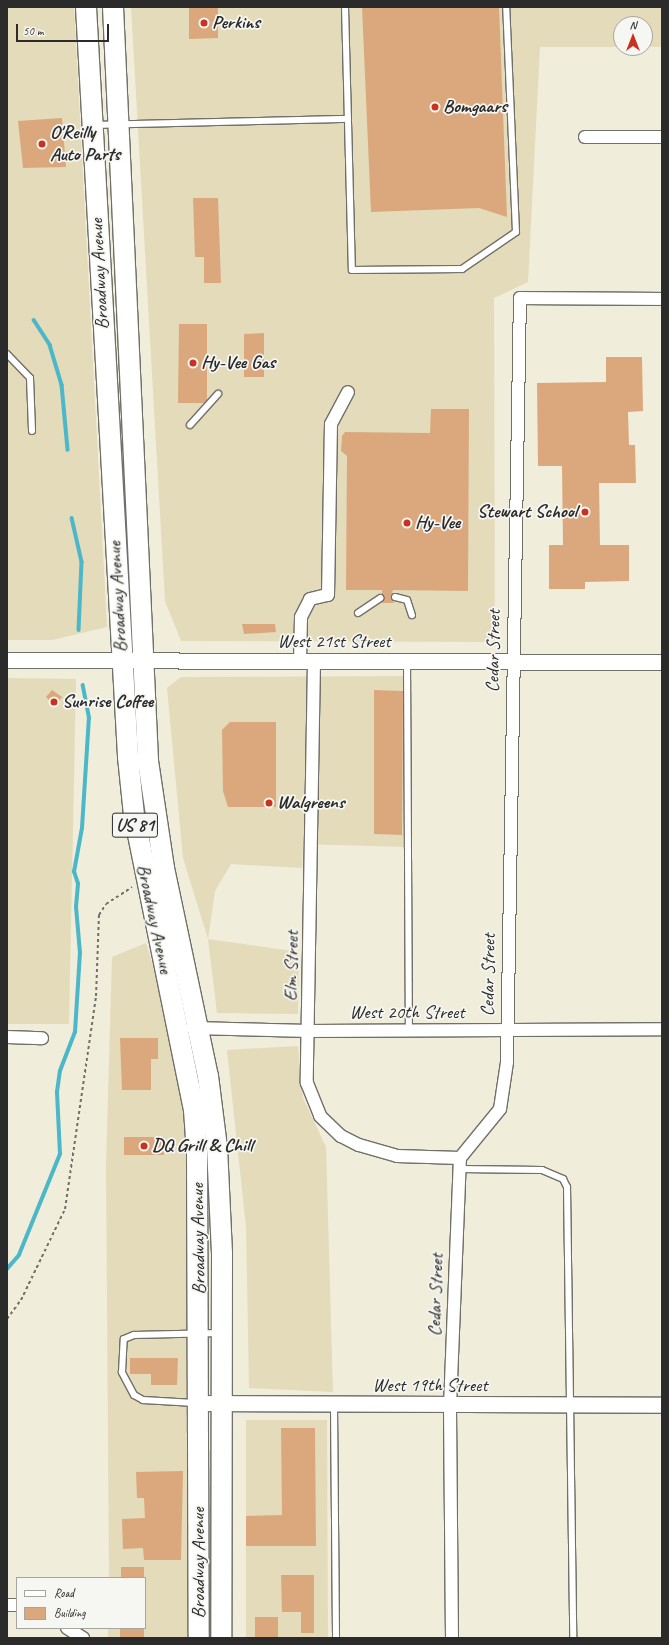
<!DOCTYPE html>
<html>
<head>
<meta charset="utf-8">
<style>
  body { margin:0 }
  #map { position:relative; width:669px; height:1645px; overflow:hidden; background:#f0edda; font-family:Caveat,sans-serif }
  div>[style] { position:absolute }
  .built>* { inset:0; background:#e3dbba }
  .stream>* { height:3.5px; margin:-1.75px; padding:0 1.75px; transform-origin:1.75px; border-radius:1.75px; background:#4bb7c8 }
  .building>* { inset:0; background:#dba87d }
  .path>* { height:2px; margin-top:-1px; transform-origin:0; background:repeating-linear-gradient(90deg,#706f68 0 3px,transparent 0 6px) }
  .roads { filter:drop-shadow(1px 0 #706f68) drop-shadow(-1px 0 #706f68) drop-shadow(0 1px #706f68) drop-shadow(0 -1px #706f68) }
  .service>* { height:6px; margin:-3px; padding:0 3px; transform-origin:3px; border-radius:3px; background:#fff }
  .minor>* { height:12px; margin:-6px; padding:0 6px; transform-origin:6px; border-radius:6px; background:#fff }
  .tertiary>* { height:15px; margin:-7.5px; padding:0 7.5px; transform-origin:7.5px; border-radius:7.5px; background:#fff }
  .trunk>* { height:20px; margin:-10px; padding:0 10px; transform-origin:10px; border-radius:10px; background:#fff }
  .dots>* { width:11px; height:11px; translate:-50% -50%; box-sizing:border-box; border:2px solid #f6f6f2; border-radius:50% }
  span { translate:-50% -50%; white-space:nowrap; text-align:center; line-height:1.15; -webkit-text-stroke:3.5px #f6f6f2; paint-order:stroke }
  .shield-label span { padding:1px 3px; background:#f6f6f2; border:1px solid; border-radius:3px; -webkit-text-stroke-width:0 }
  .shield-label { font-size:18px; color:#2b2b2b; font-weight:700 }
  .poi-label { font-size:19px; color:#2b2b2b; font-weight:700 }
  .left { translate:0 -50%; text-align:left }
  .right { translate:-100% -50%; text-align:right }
  .street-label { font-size:19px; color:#2b2b2b }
  .frame { position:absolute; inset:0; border:8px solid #2b2b2b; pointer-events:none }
  .legend { position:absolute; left:16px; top:1577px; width:130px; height:52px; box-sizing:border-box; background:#f6f6f2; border:1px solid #a5a5a2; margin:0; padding:5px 7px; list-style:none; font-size:12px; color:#2b2b2b }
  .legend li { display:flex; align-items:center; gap:8px; height:20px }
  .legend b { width:20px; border:1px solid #a5a5a2 }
  .north { position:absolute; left:613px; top:16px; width:40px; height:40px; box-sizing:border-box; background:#f6f6f2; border:1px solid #a5a5a2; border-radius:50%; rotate:0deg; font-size:11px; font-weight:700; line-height:16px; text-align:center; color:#2b2b2b }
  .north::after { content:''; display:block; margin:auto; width:14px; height:18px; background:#c8321e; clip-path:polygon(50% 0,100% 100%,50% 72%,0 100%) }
  .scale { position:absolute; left:16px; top:24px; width:93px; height:18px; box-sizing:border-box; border:2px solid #2b2b2b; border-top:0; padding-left:5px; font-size:12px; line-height:14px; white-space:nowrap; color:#2b2b2b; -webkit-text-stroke:3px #f6f6f2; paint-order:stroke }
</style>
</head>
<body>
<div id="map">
  <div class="built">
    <div style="clip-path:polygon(7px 7px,74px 7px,107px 627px,52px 640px,7px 640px)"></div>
    <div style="clip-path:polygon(131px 7px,662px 7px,662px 47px,645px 47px,645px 24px,621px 24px,621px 47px,540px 47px,528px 282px,494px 298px,495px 642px,181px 641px,165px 601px)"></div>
    <div style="clip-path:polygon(409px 676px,408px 847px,303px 844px,302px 868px,231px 864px,215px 891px,208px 939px,299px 952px,298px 1014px,217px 1013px,208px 939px,183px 858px,167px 688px,181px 677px)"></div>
    <div style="clip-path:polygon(7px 678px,76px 679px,69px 1024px,7px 1024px)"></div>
    <div style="clip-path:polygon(146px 943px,170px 1022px,183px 1099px,191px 1200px,194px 1638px,108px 1638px,108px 1628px,145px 1628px,145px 1578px,109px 1578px,106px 1165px,112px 957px)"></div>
    <div style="clip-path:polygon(298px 1046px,303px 1098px,326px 1147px,333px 1392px,249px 1388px,246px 1227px,227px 1050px)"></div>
    <div style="clip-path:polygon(246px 1420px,327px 1420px,328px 1638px,246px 1638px)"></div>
  </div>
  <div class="stream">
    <div style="left:34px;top:320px;width:30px;rotate:57deg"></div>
    <div style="left:50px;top:345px;width:42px;rotate:73.3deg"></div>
    <div style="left:62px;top:385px;width:65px;rotate:84.7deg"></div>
    <div style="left:72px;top:518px;width:45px;rotate:77.2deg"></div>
    <div style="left:82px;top:562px;width:68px;rotate:92.5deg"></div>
    <div style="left:7px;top:1269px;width:18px;rotate:-49deg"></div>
    <div style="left:19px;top:1255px;width:109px;rotate:-67.9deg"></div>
    <div style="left:60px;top:1154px;width:62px;rotate:-92.8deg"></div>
    <div style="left:57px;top:1092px;width:21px;rotate:-82deg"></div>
    <div style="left:60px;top:1071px;width:42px;rotate:-69deg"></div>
    <div style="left:75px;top:1032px;width:79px;rotate:-86.4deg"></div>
    <div style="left:80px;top:953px;width:46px;rotate:-95deg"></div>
    <div style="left:76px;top:907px;width:23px;rotate:-85deg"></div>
    <div style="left:78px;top:884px;width:13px;rotate:-108deg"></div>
    <div style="left:74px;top:872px;width:45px;rotate:-79.7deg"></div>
    <div style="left:82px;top:828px;width:110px;rotate:-86.4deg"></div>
    <div style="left:89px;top:718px;width:33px;rotate:-101deg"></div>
  </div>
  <div class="building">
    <div style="clip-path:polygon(189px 7px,218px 7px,218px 38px,189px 39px)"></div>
    <div style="clip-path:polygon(362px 7px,499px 7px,507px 217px,479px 208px,371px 212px)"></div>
    <div style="clip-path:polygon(62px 118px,66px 167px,23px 168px,18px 121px)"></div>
    <div style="clip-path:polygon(193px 198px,218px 198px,221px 283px,204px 283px,204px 257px,195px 257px)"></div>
    <div style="clip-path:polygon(179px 324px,207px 324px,207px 400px,204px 403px,178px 403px)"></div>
    <div style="clip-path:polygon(264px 333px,264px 377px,244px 377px,244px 334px)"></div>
    <div style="clip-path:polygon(606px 357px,642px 357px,643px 411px,628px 412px,629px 445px,635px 445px,636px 483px,599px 483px,600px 545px,629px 545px,629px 581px,585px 582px,585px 589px,549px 589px,549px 545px,563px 545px,562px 466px,538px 466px,537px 383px,606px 382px)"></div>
    <div style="clip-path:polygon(431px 409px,469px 409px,468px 591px,393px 590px,391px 596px,394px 603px,382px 603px,382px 590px,346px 590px,347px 456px,341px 451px,342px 436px,345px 432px,430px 433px)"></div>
    <div style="clip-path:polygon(242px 624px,275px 624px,276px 632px,244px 634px)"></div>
    <div style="clip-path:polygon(52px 690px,62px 697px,55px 706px,46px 697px)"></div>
    <div style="clip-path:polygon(374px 690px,403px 691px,402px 835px,374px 834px)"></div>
    <div style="clip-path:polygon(230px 722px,276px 722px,276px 807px,228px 807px,223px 791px,222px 730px)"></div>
    <div style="clip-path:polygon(120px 1038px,158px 1038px,158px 1059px,151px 1059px,151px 1090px,122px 1090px)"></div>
    <div style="clip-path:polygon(124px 1137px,164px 1137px,164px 1155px,124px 1155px)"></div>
    <div style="clip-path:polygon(130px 1358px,178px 1358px,177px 1385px,151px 1385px,151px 1374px,130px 1374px)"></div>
    <div style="clip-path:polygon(281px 1428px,315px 1428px,316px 1546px,246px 1546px,246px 1516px,282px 1515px)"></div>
    <div style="clip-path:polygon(183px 1471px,181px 1560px,144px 1560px,143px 1548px,123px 1549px,122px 1519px,145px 1518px,144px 1498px,137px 1498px,136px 1472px)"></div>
    <div style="clip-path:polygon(121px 1567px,144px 1567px,144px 1578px,121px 1578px)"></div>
    <div style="clip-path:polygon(281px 1575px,314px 1575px,314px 1633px,301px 1633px,301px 1612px,282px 1612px)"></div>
    <div style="clip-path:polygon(255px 1617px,278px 1617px,278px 1638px,255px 1638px)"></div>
    <div style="clip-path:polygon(120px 1628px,144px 1628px,144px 1638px,120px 1638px)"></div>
  </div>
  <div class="path">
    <div style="left:7px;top:1319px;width:24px;rotate:-54deg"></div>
    <div style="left:21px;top:1300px;width:101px;rotate:-64.2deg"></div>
    <div style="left:65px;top:1209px;width:215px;rotate:-81.7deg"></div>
    <div style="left:96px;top:996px;width:81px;rotate:-87.9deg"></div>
    <div style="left:99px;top:915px;width:13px;rotate:-58deg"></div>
    <div style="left:106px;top:904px;width:31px;rotate:-33deg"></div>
  </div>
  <div class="roads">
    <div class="service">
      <div style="left:345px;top:7px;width:263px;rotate:88.5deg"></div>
      <div style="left:352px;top:270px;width:110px;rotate:-0.5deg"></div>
      <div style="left:462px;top:269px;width:65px;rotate:-34.4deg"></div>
      <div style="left:516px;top:232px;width:225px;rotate:-92.5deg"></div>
      <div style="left:96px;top:125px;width:252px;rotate:-1.4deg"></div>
      <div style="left:7px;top:354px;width:33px;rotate:46deg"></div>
      <div style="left:30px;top:378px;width:53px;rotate:87.8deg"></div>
      <div style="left:190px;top:425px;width:42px;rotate:-47.9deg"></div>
      <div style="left:395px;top:597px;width:12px;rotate:14deg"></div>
      <div style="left:407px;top:600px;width:16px;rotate:72deg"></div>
      <div style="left:358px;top:613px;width:27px;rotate:-34deg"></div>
      <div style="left:407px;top:662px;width:369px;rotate:89.7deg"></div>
      <div style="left:460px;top:1169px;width:82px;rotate:0.7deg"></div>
      <div style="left:542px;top:1170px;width:23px;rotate:23deg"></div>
      <div style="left:563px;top:1179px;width:9px;rotate:63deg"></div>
      <div style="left:567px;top:1187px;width:451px;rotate:89.2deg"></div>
      <div style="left:195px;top:1403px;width:52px;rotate:-176.7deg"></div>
      <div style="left:143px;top:1400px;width:10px;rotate:-151deg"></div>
      <div style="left:134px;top:1395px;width:26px;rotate:-118deg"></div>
      <div style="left:122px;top:1372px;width:33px;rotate:-87deg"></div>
      <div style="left:124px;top:1339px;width:11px;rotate:-22deg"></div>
      <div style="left:134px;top:1335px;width:86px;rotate:-1.3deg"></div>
      <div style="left:334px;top:1406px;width:232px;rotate:89.5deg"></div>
    </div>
    <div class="minor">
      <div style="left:585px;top:137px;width:77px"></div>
      <div style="left:300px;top:662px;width:45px;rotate:-88.7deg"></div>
      <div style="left:301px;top:617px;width:20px;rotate:-63deg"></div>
      <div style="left:310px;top:599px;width:18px;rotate:-13deg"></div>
      <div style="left:328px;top:595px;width:171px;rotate:-89deg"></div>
      <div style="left:331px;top:424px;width:36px;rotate:-62deg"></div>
      <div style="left:314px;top:662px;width:421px;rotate:91deg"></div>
      <div style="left:307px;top:1083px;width:35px;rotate:68deg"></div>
      <div style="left:320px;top:1116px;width:29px;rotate:44deg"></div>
      <div style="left:341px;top:1136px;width:20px;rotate:27deg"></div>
      <div style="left:359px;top:1145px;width:40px;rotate:16deg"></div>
      <div style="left:397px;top:1156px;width:63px;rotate:1.8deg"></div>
      <div style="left:193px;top:1028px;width:116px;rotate:1.5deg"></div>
      <div style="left:309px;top:1031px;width:353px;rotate:-0.3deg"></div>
      <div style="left:7px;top:1037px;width:35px;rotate:2deg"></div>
      <div style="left:7px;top:1605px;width:10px"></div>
      <div style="left:67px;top:1628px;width:19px;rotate:32deg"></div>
      <div style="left:452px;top:1638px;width:232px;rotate:-90.5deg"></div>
      <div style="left:450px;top:1406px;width:248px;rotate:-87.7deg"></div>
      <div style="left:460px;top:1158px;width:63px;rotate:-50.8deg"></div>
      <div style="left:500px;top:1109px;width:48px;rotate:-81.5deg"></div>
      <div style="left:507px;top:1062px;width:764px;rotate:-89.03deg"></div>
      <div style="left:520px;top:298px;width:142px;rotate:0.4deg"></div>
    </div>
    <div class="tertiary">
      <div style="left:7px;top:660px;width:655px;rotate:0.17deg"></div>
      <div style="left:199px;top:1403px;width:463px;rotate:0.2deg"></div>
    </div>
    <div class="trunk">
      <div style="left:86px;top:7px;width:751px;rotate:86.79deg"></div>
      <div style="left:128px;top:757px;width:58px;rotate:84.1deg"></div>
      <div style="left:134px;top:815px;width:301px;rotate:78.5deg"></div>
      <div style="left:194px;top:1110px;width:43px;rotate:86deg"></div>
      <div style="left:197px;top:1153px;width:485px;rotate:89.8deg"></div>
      <div style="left:113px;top:7px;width:755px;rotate:87.34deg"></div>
      <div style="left:148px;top:761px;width:108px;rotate:81.5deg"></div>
      <div style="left:164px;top:868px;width:213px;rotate:78.1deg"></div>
      <div style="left:208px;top:1076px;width:72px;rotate:82.8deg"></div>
      <div style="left:217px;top:1147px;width:106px;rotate:87.3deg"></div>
      <div style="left:222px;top:1253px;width:385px;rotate:90.1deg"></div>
    </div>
  </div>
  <div class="dots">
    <div style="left:204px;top:23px;background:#c8321e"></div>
    <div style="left:435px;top:107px;background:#c8321e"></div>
    <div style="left:42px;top:144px;background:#c8321e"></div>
    <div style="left:193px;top:363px;background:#c8321e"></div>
    <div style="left:585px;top:512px;background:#c8321e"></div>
    <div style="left:407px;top:523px;background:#c8321e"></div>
    <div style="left:54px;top:702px;background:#c8321e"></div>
    <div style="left:269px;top:803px;background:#c8321e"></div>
    <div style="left:144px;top:1146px;background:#c8321e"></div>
  </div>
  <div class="shield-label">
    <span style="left:135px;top:825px">US 81</span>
  </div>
  <div class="poi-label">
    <span class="left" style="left:212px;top:23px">Perkins</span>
    <span class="left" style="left:443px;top:107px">Bomgaars</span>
    <span class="left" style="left:50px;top:144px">O'Reilly<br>Auto Parts</span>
    <span class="left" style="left:201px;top:363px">Hy-Vee Gas</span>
    <span class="right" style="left:577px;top:512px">Stewart School</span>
    <span class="left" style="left:415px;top:523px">Hy-Vee</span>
    <span class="left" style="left:62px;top:702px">Sunrise Coffee</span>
    <span class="left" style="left:277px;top:803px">Walgreens</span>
    <span class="left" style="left:152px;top:1146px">DQ Grill &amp; Chill</span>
  </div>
  <div class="street-label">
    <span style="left:100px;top:274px;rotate:-93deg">Broadway Avenue</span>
    <span style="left:118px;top:597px;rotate:-93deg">Broadway Avenue</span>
    <span style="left:334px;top:642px">West 21st Street</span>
    <span style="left:494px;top:651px;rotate:-89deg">Cedar Street</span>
    <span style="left:154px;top:919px;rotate:78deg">Broadway Avenue</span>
    <span style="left:292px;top:966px;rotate:-89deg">Elm Street</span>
    <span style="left:489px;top:975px;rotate:-89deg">Cedar Street</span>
    <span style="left:407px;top:1013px">West 20th Street</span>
    <span style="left:199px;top:1239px;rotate:-91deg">Broadway Avenue</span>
    <span style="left:436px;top:1295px;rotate:-88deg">Cedar Street</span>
    <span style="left:430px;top:1386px">West 19th Street</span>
    <span style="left:199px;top:1563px;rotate:-90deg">Broadway Avenue</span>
  </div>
  <div class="frame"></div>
  <ul class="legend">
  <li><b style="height:5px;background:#fff"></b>Road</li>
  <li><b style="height:11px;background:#dba87d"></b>Building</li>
  </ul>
  <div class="north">N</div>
  <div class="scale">50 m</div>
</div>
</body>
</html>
